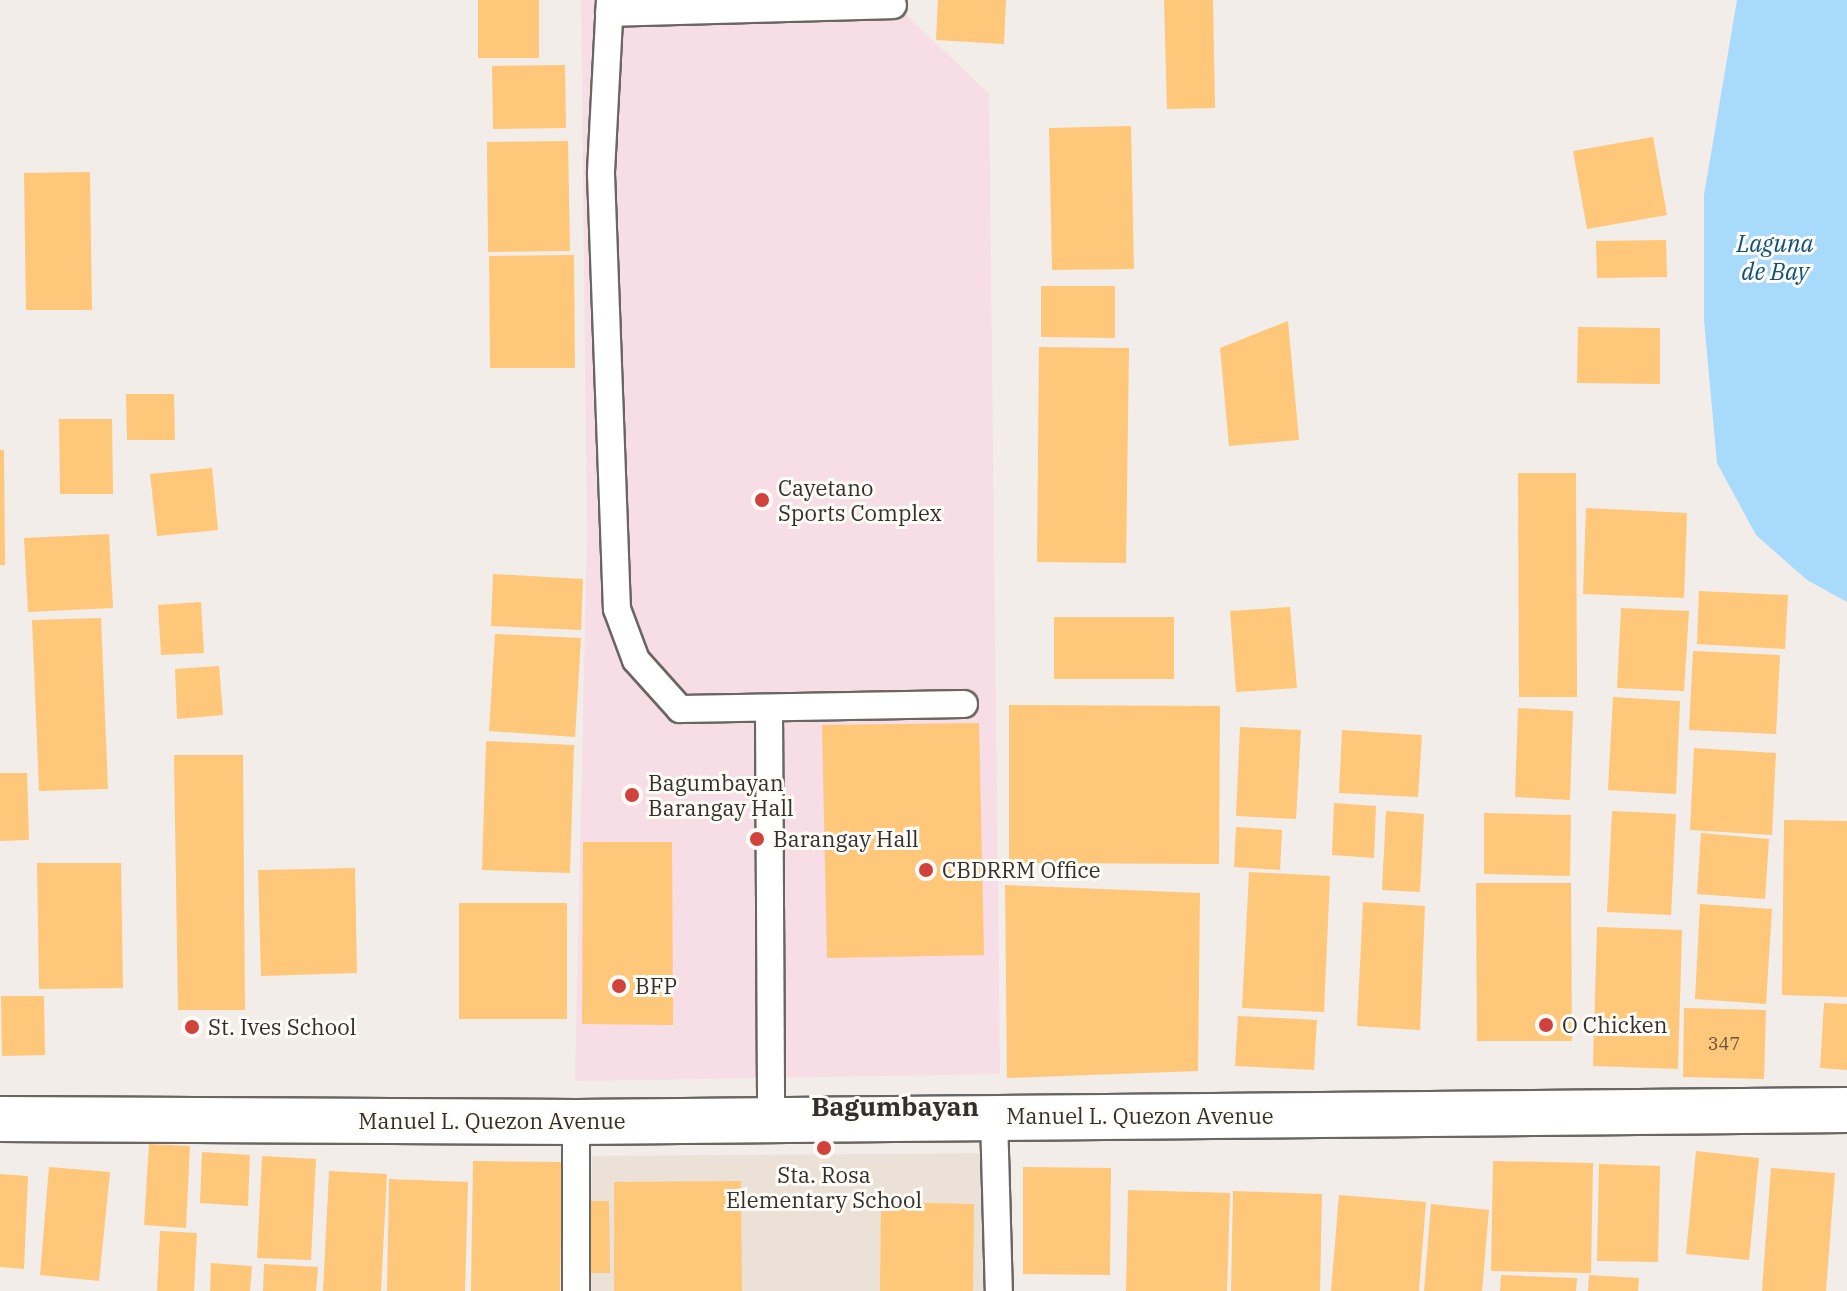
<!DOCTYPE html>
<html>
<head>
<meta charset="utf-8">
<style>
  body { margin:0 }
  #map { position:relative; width:1847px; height:1291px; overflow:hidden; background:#f2ede9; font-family:"IBM Plex Serif",serif }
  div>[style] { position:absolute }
  .commercial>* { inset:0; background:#f6dde6 }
  .built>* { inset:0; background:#ebe1d7 }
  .water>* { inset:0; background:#a8dafb }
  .building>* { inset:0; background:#ffc779 }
  .roads { filter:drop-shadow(2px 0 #6a6662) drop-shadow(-2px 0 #6a6662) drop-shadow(0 2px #6a6662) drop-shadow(0 -2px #6a6662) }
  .lane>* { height:26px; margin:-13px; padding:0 13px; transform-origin:13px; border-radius:13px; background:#fff }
  .secondary>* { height:44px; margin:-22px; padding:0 22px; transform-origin:22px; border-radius:22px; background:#fff }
  .dots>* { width:22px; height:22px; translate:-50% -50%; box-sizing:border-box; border:4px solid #fffbf7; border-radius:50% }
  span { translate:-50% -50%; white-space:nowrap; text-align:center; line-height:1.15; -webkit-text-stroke:6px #fffbf7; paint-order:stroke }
  .number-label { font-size:18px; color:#655641 }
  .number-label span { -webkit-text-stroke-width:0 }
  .poi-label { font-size:22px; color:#32302e }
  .left { translate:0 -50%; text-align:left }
  .street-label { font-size:22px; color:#32302e }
  .water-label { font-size:24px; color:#0d5377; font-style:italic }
  .quarter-label { font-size:26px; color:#32302e; font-weight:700 }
</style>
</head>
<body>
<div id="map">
  <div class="commercial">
    <div style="clip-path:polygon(581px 0,891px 0,989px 94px,1000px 1074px,575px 1081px,587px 536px)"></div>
  </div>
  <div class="built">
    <div style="clip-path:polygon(1007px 1153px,1011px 1291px,589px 1291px,592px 1156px)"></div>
  </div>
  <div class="water">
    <div style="clip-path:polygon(1737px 0,1847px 0,1847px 602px,1807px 580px,1756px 535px,1717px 463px,1704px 320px,1704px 195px)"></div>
  </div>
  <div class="building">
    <div style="clip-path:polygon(478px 0,539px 0,539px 58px,478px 58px)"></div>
    <div style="clip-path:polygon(938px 0,1006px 0,1004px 44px,936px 40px)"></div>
    <div style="clip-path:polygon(1164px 0,1213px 0,1215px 108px,1167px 109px)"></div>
    <div style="clip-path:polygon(565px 65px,566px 128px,493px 129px,492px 66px)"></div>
    <div style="clip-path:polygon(1131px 126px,1134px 269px,1052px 270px,1049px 128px)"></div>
    <div style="clip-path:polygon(1653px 137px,1667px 215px,1587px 229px,1573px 151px)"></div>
    <div style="clip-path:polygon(568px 141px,570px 251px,488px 252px,487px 142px)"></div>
    <div style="clip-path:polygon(90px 172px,92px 310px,26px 310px,24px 173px)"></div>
    <div style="clip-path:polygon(1666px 240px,1667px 277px,1597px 278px,1596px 241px)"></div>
    <div style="clip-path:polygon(574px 255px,575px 368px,490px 368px,489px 256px)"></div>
    <div style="clip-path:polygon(1041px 286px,1115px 286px,1115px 338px,1041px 337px)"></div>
    <div style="clip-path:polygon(1288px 321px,1299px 440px,1229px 446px,1220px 348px)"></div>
    <div style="clip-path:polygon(1578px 327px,1660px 328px,1660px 384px,1577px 383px)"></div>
    <div style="clip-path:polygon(1039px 347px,1129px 348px,1126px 563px,1037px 562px)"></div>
    <div style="clip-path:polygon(126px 394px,174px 394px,175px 440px,127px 440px)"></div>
    <div style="clip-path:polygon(59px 419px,112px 419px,113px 494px,60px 494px)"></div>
    <div style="clip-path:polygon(0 450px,4px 450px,5px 565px,0 565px)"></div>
    <div style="clip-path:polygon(212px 468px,218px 530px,157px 536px,150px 474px)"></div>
    <div style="clip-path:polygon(1518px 473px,1576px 473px,1577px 697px,1519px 697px)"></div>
    <div style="clip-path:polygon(1586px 508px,1687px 513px,1684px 598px,1583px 594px)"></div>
    <div style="clip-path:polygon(109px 534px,113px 608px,28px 612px,24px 538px)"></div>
    <div style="clip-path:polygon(493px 574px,583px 579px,581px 630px,491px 626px)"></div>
    <div style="clip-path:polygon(1699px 591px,1788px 595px,1785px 649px,1697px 644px)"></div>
    <div style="clip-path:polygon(201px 602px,204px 653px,161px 655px,158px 605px)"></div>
    <div style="clip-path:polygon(1290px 607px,1297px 688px,1236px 692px,1230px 611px)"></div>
    <div style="clip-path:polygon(1621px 608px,1689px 611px,1684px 691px,1617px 688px)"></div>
    <div style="clip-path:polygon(1054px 617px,1174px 617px,1174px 679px,1054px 679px)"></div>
    <div style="clip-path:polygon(101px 618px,108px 789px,39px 791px,32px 620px)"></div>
    <div style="clip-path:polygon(495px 634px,581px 638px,575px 737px,489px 731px)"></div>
    <div style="clip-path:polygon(1693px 651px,1780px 655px,1776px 734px,1689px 730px)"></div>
    <div style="clip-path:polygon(219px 666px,223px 715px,177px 719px,175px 669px)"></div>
    <div style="clip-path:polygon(1613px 697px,1680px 701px,1676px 794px,1608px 790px)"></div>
    <div style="clip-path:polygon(1009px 705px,1220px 706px,1219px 864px,1009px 863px)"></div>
    <div style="clip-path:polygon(1518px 708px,1573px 711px,1570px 800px,1515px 797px)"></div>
    <div style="clip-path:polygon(979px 723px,984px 955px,827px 958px,822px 725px)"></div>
    <div style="clip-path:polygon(1240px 727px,1301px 730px,1296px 819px,1236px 816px)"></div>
    <div style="clip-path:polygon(1342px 730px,1422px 735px,1418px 797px,1339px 793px)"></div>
    <div style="clip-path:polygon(486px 741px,574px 745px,570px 873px,482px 870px)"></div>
    <div style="clip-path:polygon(1694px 748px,1776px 753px,1772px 835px,1690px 830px)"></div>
    <div style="clip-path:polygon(174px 755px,243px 755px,245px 1010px,178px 1010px)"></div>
    <div style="clip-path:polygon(0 773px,27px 773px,29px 840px,0 841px)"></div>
    <div style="clip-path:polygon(1334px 803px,1376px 806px,1374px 858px,1332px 855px)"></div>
    <div style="clip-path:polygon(1386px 811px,1424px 814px,1420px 892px,1382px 890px)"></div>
    <div style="clip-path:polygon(1612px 811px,1676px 814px,1671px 915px,1607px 912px)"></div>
    <div style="clip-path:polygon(1484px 813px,1571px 815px,1570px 876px,1484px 874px)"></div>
    <div style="clip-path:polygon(1784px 820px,1847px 821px,1847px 997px,1782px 995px)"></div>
    <div style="clip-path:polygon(1236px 827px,1282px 830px,1280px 870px,1234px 867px)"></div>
    <div style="clip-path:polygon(1701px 833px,1769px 839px,1765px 899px,1697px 894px)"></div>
    <div style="clip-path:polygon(583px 842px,672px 842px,673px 1025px,582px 1024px)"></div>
    <div style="clip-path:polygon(37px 863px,121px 863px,123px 988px,39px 989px)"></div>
    <div style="clip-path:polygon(355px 868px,357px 973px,261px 976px,258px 870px)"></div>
    <div style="clip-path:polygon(1249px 872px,1330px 876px,1324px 1012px,1242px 1008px)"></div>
    <div style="clip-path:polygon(1476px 883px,1571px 883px,1572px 1041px,1477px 1041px)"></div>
    <div style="clip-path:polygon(1005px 885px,1200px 893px,1198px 1071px,1007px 1078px)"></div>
    <div style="clip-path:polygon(1363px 902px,1425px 906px,1420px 1030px,1357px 1026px)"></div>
    <div style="clip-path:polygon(459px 903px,567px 903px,567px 1019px,459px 1019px)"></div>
    <div style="clip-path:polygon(1700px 904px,1772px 909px,1766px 1004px,1695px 999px)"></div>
    <div style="clip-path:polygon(1597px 927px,1682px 930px,1678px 1069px,1593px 1066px)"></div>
    <div style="clip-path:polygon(1px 996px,44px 996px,45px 1055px,2px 1056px)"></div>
    <div style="clip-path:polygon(1824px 1003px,1847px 1004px,1847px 1070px,1820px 1068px)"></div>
    <div style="clip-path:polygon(1684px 1008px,1766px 1010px,1764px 1079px,1683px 1077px)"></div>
    <div style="clip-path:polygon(1238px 1016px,1317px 1020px,1314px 1070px,1235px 1066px)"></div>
    <div style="clip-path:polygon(149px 1144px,190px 1146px,186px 1228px,144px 1225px)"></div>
    <div style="clip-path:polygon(1696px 1151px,1759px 1158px,1749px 1260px,1686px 1254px)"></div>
    <div style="clip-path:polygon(202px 1152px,250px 1155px,248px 1206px,200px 1203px)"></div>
    <div style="clip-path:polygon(262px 1156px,316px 1159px,311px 1260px,257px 1258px)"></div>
    <div style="clip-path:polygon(473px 1161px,562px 1162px,560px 1291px,471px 1291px)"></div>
    <div style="clip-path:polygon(1493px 1161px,1593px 1163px,1591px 1273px,1491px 1271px)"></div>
    <div style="clip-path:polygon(1599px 1164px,1660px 1166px,1658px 1262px,1597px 1261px)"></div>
    <div style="clip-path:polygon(49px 1167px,110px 1172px,99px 1281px,40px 1275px)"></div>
    <div style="clip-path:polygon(1023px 1167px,1111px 1168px,1110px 1275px,1023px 1274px)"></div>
    <div style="clip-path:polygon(1771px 1168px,1835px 1173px,1826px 1291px,1762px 1291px)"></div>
    <div style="clip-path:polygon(329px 1171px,387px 1174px,381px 1291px,323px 1291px)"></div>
    <div style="clip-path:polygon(0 1174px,28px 1176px,24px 1269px,0 1267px)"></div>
    <div style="clip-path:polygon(389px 1179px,468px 1182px,465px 1291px,387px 1291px)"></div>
    <div style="clip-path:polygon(741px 1181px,742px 1291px,614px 1291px,614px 1182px)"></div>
    <div style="clip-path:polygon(1128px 1190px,1230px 1193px,1227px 1291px,1126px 1291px)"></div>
    <div style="clip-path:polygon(1233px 1191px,1322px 1194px,1320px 1291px,1231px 1291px)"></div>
    <div style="clip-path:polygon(1339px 1195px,1426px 1202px,1419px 1291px,1331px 1291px)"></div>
    <div style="clip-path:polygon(587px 1201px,609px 1201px,610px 1273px,588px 1273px)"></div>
    <div style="clip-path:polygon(881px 1202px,974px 1204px,973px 1291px,880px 1291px)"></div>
    <div style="clip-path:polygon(1431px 1204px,1489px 1210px,1482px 1291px,1424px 1291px)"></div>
    <div style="clip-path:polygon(160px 1231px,197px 1233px,194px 1291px,157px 1291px)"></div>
    <div style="clip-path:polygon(211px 1263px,252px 1266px,250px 1291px,210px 1291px)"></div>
    <div style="clip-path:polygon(264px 1264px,318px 1267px,316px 1291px,263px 1291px)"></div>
    <div style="clip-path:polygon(1501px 1275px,1577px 1278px,1576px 1291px,1500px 1291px)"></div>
    <div style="clip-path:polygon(1589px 1275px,1639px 1278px,1638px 1291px,1588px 1291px)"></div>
  </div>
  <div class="roads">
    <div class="lane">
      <div style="left:610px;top:0;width:174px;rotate:93deg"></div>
      <div style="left:601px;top:174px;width:435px;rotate:87.9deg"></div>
      <div style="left:617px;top:609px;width:54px;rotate:69.6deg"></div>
      <div style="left:636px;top:660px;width:66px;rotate:48.1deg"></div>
      <div style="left:680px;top:709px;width:284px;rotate:-1deg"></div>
      <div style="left:609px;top:13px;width:284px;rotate:-1.6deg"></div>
      <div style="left:769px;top:710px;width:409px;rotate:89.7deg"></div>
      <div style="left:994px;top:1117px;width:174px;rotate:88.4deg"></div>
      <div style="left:576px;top:1291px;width:169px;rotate:-90deg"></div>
    </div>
    <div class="secondary">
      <div style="left:0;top:1119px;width:576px;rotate:0.3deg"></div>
      <div style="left:576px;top:1122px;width:1271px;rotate:-0.54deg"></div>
    </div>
  </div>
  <div class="dots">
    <div style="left:762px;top:500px;background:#d0423b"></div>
    <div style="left:632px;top:795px;background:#d0423b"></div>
    <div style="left:757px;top:839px;background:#d0423b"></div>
    <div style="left:926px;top:870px;background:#d0423b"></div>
    <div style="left:619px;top:986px;background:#d0423b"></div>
    <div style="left:1546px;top:1025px;background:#d0423b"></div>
    <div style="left:192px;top:1027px;background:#d0423b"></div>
    <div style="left:824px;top:1148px;background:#d0423b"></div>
  </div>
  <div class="number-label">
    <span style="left:1724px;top:1044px">347</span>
  </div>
  <div class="poi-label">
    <span class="left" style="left:778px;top:500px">Cayetano<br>Sports Complex</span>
    <span class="left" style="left:648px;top:795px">Bagumbayan<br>Barangay Hall</span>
    <span class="left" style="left:773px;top:839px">Barangay Hall</span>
    <span class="left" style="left:942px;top:870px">CBDRRM Office</span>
    <span class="left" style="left:635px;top:986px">BFP</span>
    <span class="left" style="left:1562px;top:1025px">O Chicken</span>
    <span class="left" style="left:208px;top:1027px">St. Ives School</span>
    <span style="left:824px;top:1187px">Sta. Rosa<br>Elementary School</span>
  </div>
  <div class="street-label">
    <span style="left:1140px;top:1116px">Manuel L. Quezon Avenue</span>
    <span style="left:492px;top:1121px">Manuel L. Quezon Avenue</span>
  </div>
  <div class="water-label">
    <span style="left:1775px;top:258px">Laguna<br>de Bay</span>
  </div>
  <div class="quarter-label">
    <span style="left:895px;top:1107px">Bagumbayan</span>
  </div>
</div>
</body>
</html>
